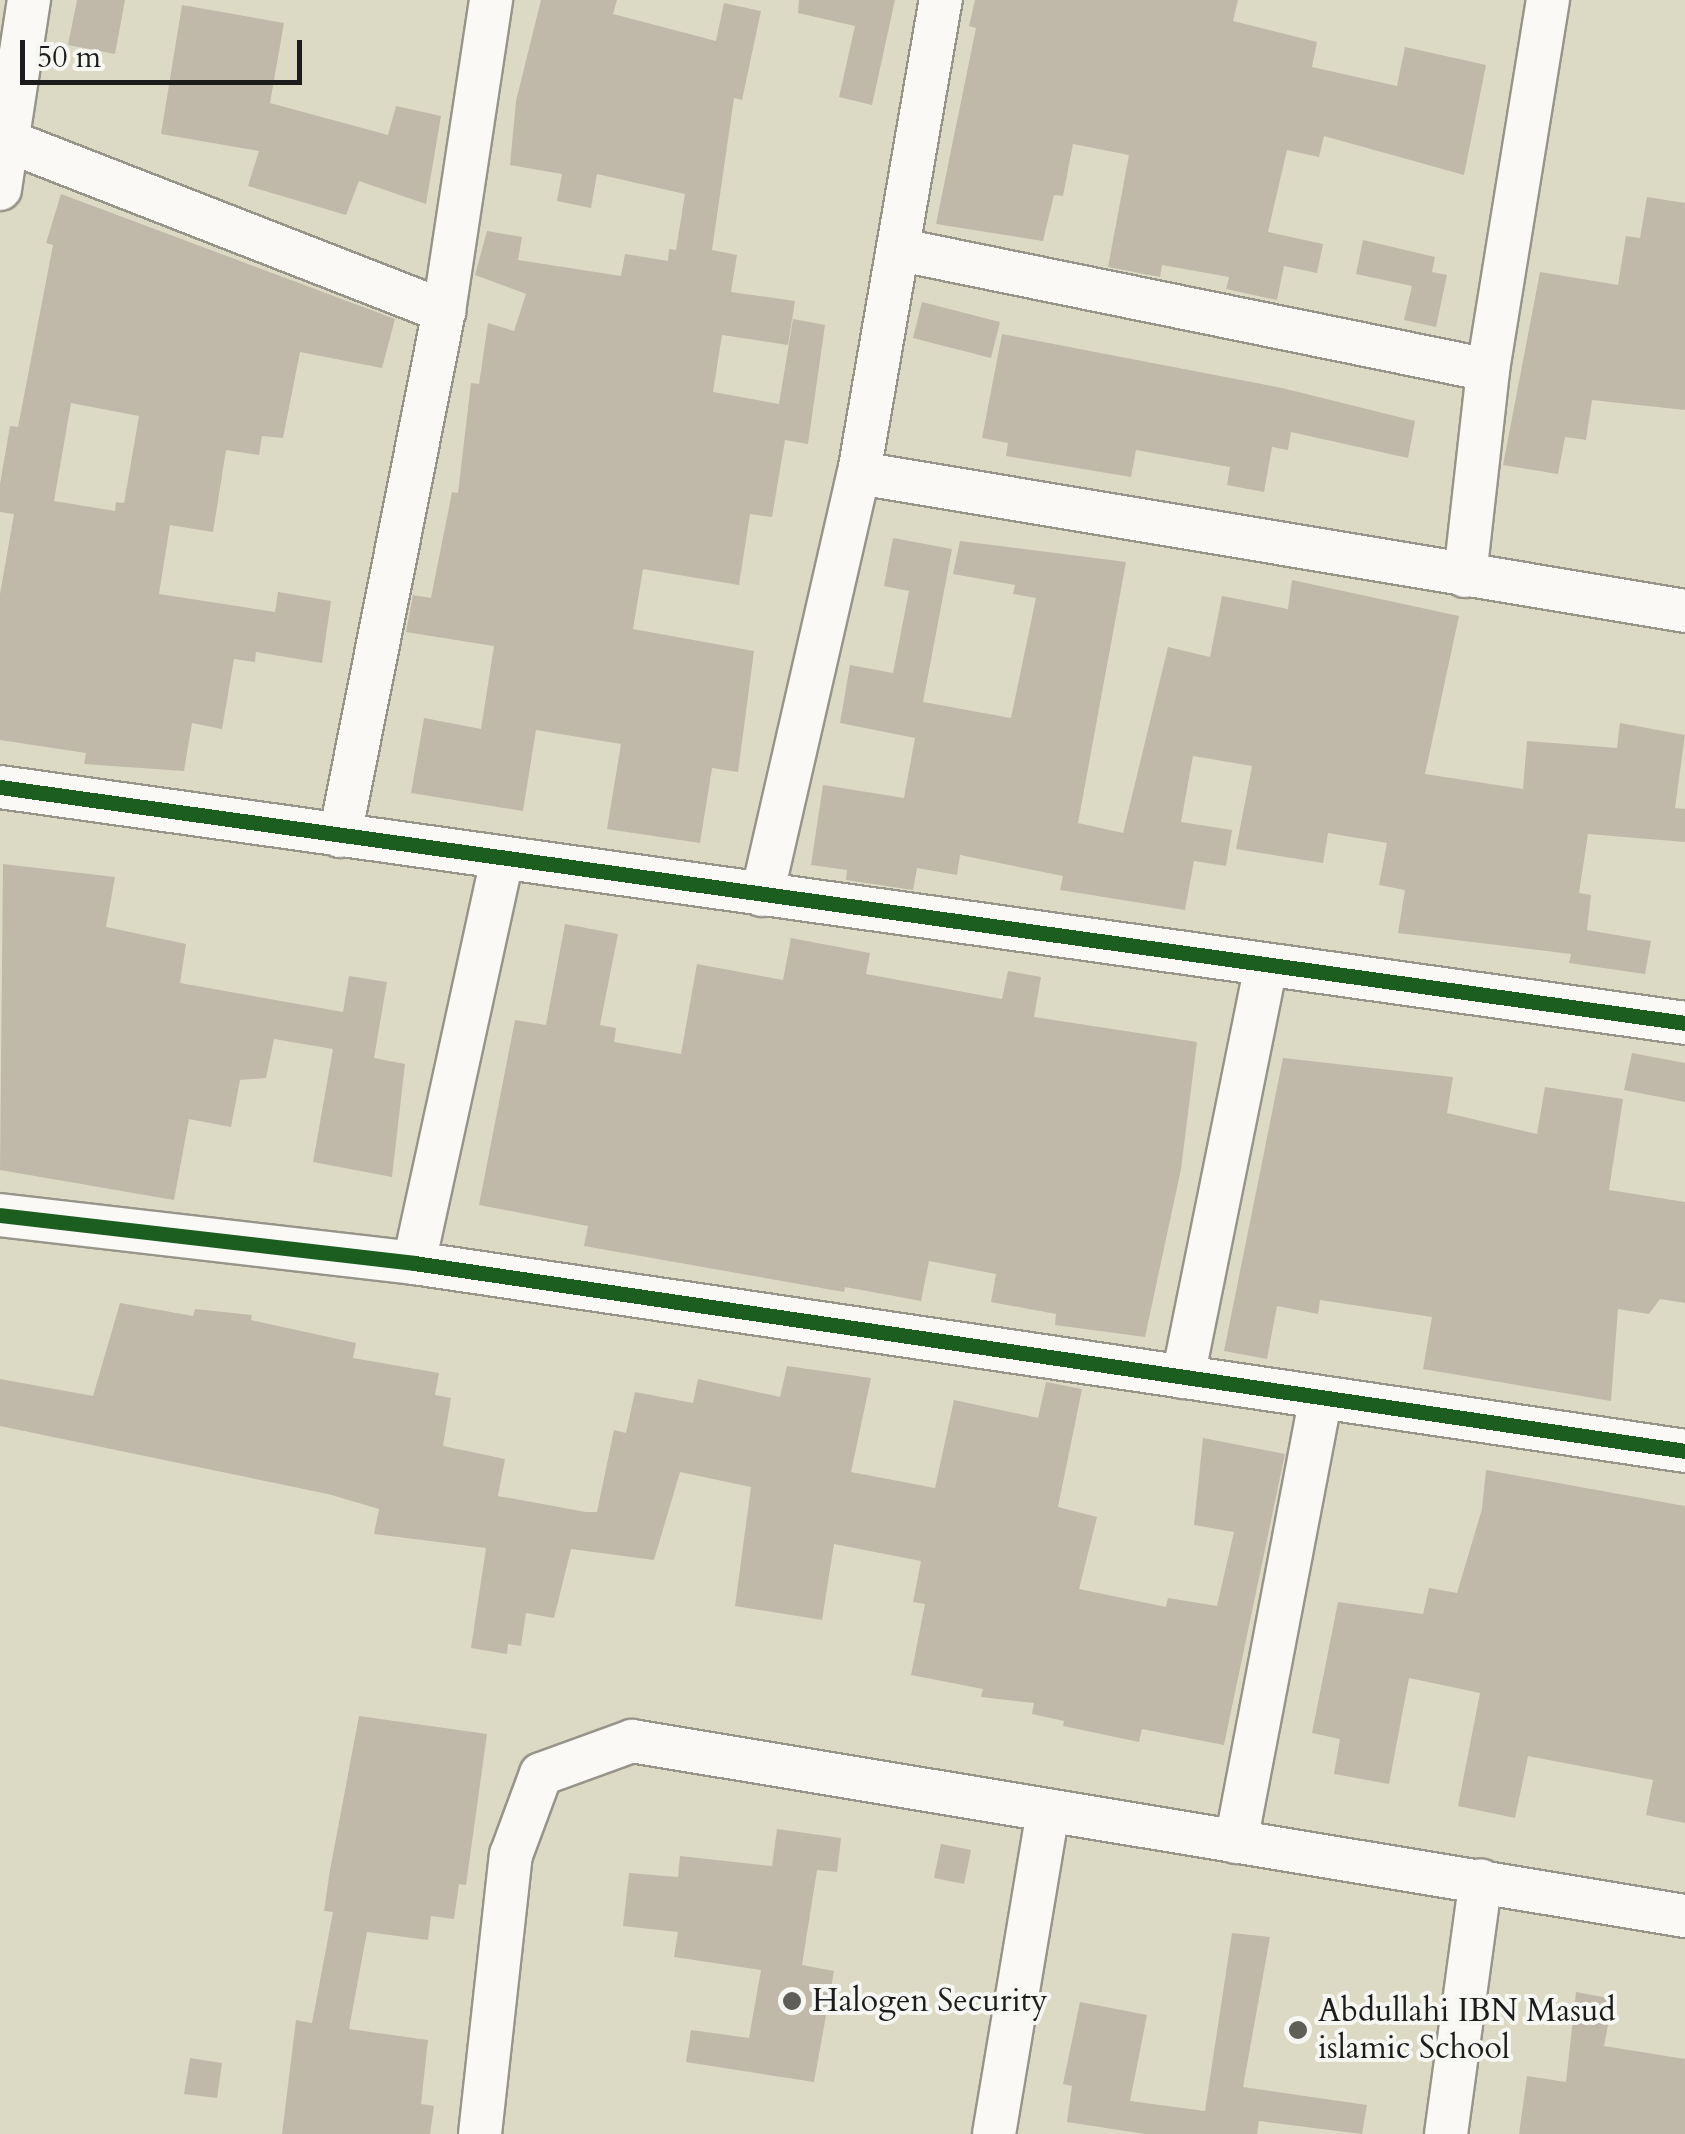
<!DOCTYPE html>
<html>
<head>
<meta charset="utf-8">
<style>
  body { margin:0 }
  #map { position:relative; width:1685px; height:2134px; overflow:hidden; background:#dcd9c5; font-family:Cardo,serif }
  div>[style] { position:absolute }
  .building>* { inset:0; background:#c0b9a9 }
  .roads { filter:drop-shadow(2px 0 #97958a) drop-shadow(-2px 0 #97958a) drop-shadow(0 2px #97958a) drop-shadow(0 -2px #97958a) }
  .street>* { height:42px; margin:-21px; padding:0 21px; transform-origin:21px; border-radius:21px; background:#faf9f6 }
  .cycleway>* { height:15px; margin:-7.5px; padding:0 7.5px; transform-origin:7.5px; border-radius:7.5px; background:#1b5e20 }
  .dots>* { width:28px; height:28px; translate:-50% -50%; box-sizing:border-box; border:5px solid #f6f6f2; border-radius:50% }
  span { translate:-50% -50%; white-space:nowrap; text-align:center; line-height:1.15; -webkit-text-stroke:8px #f6f6f2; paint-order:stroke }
  .poi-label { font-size:32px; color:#1c1c1c }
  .left { translate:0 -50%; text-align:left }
  .scale { position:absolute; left:20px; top:40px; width:282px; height:45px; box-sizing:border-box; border:5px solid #1c1c1c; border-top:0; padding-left:12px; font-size:30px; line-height:35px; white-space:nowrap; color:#1c1c1c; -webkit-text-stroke:8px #f6f6f2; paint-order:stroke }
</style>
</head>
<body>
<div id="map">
  <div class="building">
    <div style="clip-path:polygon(77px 0,125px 0,115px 54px,68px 45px)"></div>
    <div style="clip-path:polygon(541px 0,617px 0,613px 14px,716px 41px,724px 3px,761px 11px,742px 100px,734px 98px,712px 250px,737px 255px,731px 292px,795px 301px,788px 345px,722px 335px,713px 392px,779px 404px,793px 319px,825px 325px,808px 444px,785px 440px,772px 517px,750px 514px,739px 585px,643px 569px,633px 629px,754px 651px,738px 772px,712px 768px,700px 843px,607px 829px,621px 744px,536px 730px,523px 811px,411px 793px,424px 718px,481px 729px,494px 646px,406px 632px,413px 595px,431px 598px,452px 492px,458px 493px,471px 383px,479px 384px,488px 323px,514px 331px,526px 294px,475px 275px,487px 231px,522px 237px,518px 260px,621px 276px,625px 254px,668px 261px,669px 249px,676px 250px,685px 194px,597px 174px,591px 208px,557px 201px,562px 174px,510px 165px,516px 101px)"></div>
    <div style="clip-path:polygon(799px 0,895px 0,872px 105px,839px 97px,855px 26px,798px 13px)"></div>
    <div style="clip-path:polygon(975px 0,1238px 0,1233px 21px,1317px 42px,1312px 67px,1397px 86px,1405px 47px,1486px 65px,1464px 175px,1324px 136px,1319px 157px,1287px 150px,1268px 232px,1323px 244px,1317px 273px,1284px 266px,1277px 300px,1226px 289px,1229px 277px,1162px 265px,1160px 277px,1108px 267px,1129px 155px,1073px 144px,1063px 196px,1054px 195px,1043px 241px,936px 224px,976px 28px,969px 26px)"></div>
    <div style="clip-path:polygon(182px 5px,284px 23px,270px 103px,388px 135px,396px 106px,441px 116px,426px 204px,359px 181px,346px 215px,248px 186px,259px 151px,161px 134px)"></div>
    <div style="clip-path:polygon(evenodd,61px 194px,395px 319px,382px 368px,300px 352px,283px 438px,262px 436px,259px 455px,226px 450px,213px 532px,170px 525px,159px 594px,275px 612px,278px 592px,331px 601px,322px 663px,256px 652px,255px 662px,234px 659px,222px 729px,192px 723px,184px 771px,84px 764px,86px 753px,0 740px,0 594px,14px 514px,0 512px,0 484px,10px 426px,18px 427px,53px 245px,46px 243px,61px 194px,71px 403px,139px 416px,124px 503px,116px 502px,115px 511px,54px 501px,71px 403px)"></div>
    <div style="clip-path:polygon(1647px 197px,1685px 203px,1685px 410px,1592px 400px,1586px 440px,1565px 437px,1558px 474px,1503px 465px,1540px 272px,1618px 285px,1626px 236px,1640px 238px)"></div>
    <div style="clip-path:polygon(1363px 240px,1435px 257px,1432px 272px,1447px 275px,1436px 327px,1404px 320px,1412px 286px,1356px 274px)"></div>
    <div style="clip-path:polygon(922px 302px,1000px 322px,991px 358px,913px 338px)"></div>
    <div style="clip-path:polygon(1002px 334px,1282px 388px,1415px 421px,1408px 458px,1291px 432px,1288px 450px,1272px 447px,1264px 492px,1227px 485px,1230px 467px,1136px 450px,1131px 477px,1006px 456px,1008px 443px,982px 438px)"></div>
    <div style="clip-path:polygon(893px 538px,952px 549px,923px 702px,1011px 718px,1036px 598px,1013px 594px,1015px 585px,953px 574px,960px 541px,1126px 562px,1078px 823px,1123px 833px,1168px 647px,1210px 657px,1222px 596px,1288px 609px,1292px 580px,1459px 616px,1425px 774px,1523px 789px,1527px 741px,1617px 748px,1620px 723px,1685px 735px,1675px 808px,1685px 809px,1685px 842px,1588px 834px,1579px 893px,1591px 895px,1587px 930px,1651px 941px,1645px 974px,1569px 963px,1571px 954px,1398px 933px,1405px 890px,1379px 885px,1387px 843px,1328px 833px,1323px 863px,1236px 849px,1252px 766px,1193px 756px,1181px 822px,1232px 830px,1226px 866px,1194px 861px,1185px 910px,1060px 890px,1063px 876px,960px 855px,957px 875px,917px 868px,913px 890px,846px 880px,847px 870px,811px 865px,823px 785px,904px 798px,915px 738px,840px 723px,850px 665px,893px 673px,909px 591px,884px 586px)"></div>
    <div style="clip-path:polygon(3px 864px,115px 877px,106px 927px,186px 944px,180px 983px,343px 1012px,349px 976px,387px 982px,374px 1058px,405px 1064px,392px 1177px,313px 1162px,333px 1049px,274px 1039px,266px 1078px,240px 1080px,231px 1127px,189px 1119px,174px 1200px,0 1170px)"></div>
    <div style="clip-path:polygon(565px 924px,618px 934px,600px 1025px,616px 1028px,614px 1042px,681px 1054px,697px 964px,783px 980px,791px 938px,870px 953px,866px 974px,1002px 999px,1008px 971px,1041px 977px,1034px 1017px,1197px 1042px,1181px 1169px,1145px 1337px,1055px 1325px,1056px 1314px,991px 1302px,996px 1274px,929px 1261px,921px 1301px,845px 1287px,844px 1292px,584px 1246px,588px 1226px,479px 1205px,515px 1020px,546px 1025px)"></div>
    <div style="clip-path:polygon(1632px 1053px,1685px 1063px,1685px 1102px,1624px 1090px)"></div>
    <div style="clip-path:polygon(1283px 1058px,1453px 1077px,1447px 1113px,1537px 1134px,1545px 1087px,1623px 1099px,1609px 1190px,1685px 1202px,1685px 1303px,1660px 1299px,1649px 1314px,1618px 1309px,1611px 1401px,1423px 1369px,1432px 1317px,1320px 1300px,1318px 1314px,1277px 1306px,1267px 1359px,1224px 1351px)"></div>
    <div style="clip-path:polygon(120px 1303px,193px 1316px,195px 1309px,252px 1315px,251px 1320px,356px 1343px,353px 1358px,439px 1373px,435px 1395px,451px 1398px,443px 1446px,505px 1459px,498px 1496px,586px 1512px,597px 1512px,614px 1430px,626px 1433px,635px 1392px,693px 1403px,698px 1379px,780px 1397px,787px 1366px,871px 1378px,851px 1472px,935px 1488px,954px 1400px,1038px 1418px,1046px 1382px,1082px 1389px,1058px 1507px,1097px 1517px,1079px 1589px,1166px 1607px,1168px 1598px,1217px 1606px,1234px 1532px,1194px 1525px,1203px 1438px,1285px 1454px,1224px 1745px,1142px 1729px,1139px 1742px,1063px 1726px,1064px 1721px,1032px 1714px,1034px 1703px,981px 1697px,983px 1689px,911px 1675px,925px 1604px,913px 1602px,921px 1561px,834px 1544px,822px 1620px,735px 1606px,751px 1487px,680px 1472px,654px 1560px,571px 1549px,554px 1618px,526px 1613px,521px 1646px,508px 1644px,507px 1654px,471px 1648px,486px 1548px,374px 1534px,379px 1509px,328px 1494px,0 1426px,0 1379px,93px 1396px)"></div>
    <div style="clip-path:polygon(1486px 1470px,1685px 1506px,1685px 1823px,1646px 1815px,1653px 1780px,1528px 1756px,1515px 1818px,1458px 1806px,1480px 1693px,1409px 1678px,1389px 1784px,1334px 1774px,1340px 1739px,1312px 1733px,1338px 1602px,1423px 1614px,1429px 1588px,1457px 1593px,1482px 1509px)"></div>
    <div style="clip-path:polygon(359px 1716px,487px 1734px,466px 1885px,459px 1884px,454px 1919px,431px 1916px,428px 1940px,367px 1932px,349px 2029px,428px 2040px,421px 2104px,434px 2106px,430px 2134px,282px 2134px,296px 2020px,312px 2023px,333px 1912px,324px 1911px,330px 1870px)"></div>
    <div style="clip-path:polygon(777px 1829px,841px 1838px,837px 1872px,817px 1870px,802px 1965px,834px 1971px,814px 2082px,686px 2062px,691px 2030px,749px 2038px,761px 1970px,674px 1957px,678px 1932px,623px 1926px,629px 1873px,678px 1877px,680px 1856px,772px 1866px)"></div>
    <div style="clip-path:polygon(941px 1844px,971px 1850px,964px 1884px,934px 1878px)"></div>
    <div style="clip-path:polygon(1232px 1933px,1270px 1937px,1243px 2087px,1367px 2105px,1362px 2134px,1259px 2121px,1257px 2134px,1145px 2134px,1067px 2122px,1072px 2086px,1063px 2084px,1080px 2002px,1147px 2015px,1130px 2101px,1205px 2111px)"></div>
    <div style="clip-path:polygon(1576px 1992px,1613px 1999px,1604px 2046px,1685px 2059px,1685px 2134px,1519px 2134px,1527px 2076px,1566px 2082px)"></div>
    <div style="clip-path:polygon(190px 2058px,222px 2063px,217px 2098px,184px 2094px)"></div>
  </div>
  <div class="roads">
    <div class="street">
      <div style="left:0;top:138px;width:477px;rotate:21.3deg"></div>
      <div style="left:0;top:189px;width:191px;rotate:-81.3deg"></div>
      <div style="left:901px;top:250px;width:599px;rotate:11.55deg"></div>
      <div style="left:859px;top:473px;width:837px;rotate:9.48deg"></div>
      <div style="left:1465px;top:576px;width:207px;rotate:-83.6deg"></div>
      <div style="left:1488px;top:370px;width:375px;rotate:-80.8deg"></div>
      <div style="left:0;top:787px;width:1701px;rotate:7.97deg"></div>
      <div style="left:340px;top:836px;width:535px;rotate:-78.8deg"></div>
      <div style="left:444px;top:311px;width:315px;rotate:-81.4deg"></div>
      <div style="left:762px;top:895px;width:433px;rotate:-77.1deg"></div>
      <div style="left:859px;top:473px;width:480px;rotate:-80.2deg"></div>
      <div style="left:0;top:1215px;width:417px;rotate:6.6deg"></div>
      <div style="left:414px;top:1263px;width:1285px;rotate:8.41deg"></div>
      <div style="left:414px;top:1263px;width:413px;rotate:-77.7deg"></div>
      <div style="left:1183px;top:1377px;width:420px;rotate:-78.6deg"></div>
      <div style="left:1236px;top:1842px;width:452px;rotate:-79.2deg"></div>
      <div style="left:480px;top:2134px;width:281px;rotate:-83.7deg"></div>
      <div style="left:511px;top:1855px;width:86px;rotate:-69.7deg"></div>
      <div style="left:541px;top:1774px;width:97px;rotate:-19.9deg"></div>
      <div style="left:632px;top:1741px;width:1067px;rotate:9.44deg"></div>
      <div style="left:994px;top:2134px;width:328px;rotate:-80.5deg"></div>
      <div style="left:1446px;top:2134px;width:256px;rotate:-82.2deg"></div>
    </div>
  </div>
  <div class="cycleway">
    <div style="left:0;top:787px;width:1701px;rotate:7.97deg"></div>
    <div style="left:0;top:1215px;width:417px;rotate:6.6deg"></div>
    <div style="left:414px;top:1263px;width:1285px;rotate:8.41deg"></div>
  </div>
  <div class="dots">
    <div style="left:792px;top:2001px;background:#5f5e57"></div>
    <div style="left:1298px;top:2030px;background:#5f5e57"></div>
  </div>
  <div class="poi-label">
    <span class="left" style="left:812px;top:2001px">Halogen Security</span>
    <span class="left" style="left:1318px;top:2030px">Abdullahi IBN Masud<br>islamic School</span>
  </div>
  <div class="scale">50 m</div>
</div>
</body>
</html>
